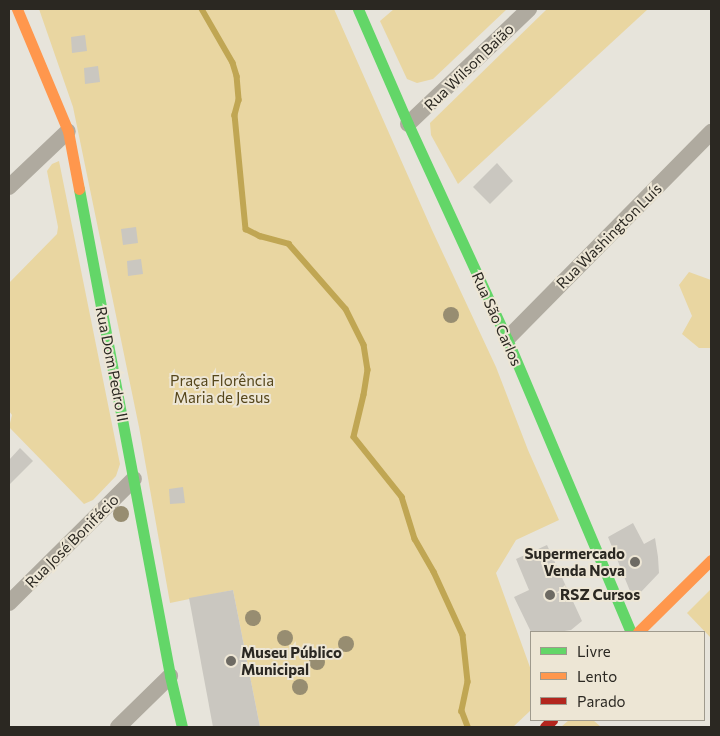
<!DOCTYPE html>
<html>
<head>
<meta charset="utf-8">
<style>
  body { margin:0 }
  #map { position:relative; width:720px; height:736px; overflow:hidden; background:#e7e4db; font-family:Commissioner,sans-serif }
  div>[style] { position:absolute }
  .green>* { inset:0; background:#e9d6a1 }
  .stream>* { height:5.5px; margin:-2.75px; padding:0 2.75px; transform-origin:2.75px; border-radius:2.75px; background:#c0a653 }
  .building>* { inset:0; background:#cac7c0 }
  .street>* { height:16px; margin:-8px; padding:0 8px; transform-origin:8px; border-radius:8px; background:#afaa9f }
  .fast>* { height:11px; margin:-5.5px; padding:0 5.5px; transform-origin:5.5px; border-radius:5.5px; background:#63d668 }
  .slow>* { height:11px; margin:-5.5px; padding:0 5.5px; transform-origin:5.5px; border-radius:5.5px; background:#ff974d }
  .jam>* { height:11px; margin:-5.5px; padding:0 5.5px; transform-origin:5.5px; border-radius:5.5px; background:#b3261e }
  .trees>* { width:16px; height:16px; margin:-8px; border-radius:50%; background:#978d71 }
  .dots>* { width:14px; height:14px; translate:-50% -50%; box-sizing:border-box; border:2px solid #ede6d5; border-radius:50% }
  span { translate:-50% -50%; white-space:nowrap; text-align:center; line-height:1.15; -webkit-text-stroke:4px #ede6d5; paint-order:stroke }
  .street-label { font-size:15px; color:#2b2822 }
  .park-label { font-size:15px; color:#55461b }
  .poi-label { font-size:15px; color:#2b2822; font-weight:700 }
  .right { translate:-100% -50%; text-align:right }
  .left { translate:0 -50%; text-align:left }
  .frame { position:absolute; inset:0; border:10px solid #2b2822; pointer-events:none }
  .legend { position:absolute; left:530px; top:631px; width:175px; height:90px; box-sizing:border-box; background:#ede6d5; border:1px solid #9f9a8d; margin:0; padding:6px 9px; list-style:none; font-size:15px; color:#2b2822 }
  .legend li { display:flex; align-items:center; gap:10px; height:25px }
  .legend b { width:25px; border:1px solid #9f9a8d }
</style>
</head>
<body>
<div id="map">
  <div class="green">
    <div style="clip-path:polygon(39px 9px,334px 9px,432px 230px,496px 367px,528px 450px,559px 520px,516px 540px,496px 573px,531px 670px,531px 710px,513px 727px,260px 727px,233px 590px,170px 603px,139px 427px,73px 107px)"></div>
    <div style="clip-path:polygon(394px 9px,507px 9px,433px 79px,417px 83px,407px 79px,380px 21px)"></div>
    <div style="clip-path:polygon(547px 9px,648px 9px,458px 184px,431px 135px,430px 123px)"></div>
    <div style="clip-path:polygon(59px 161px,120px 464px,116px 476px,93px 500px,84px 504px,9px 427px,12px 415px,9px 411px,9px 283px,57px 234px,58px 227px,47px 171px,52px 164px)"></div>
    <div style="clip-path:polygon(689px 272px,711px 280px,711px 348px,699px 348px,682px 334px,692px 316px,679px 285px)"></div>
    <div style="clip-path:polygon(711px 589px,711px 638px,687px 613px)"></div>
    <div style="clip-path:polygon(569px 720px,593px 720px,601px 727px,561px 727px)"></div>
  </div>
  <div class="stream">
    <div style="left:202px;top:9px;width:62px;rotate:60.1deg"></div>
    <div style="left:233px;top:63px;width:14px;rotate:73deg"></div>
    <div style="left:237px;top:76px;width:24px;rotate:85deg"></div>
    <div style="left:239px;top:100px;width:16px;rotate:105deg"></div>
    <div style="left:235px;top:115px;width:115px;rotate:84.5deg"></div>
    <div style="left:246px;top:229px;width:16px;rotate:27deg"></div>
    <div style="left:260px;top:236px;width:30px;rotate:15deg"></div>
    <div style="left:289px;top:244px;width:86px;rotate:48.8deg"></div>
    <div style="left:346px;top:309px;width:40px;rotate:63.4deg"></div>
    <div style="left:364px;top:345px;width:25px;rotate:81deg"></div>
    <div style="left:368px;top:370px;width:25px;rotate:99deg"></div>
    <div style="left:364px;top:395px;width:43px;rotate:103.4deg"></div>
    <div style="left:354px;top:437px;width:77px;rotate:51.3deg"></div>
    <div style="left:402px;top:497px;width:44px;rotate:72.8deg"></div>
    <div style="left:415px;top:539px;width:38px;rotate:60deg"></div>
    <div style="left:434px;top:572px;width:69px;rotate:65.3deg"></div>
    <div style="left:463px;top:635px;width:47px;rotate:83.9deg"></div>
    <div style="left:468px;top:682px;width:30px;rotate:102deg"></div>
    <div style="left:462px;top:711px;width:17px;rotate:69deg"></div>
  </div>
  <div class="building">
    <div style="clip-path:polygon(85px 35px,87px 51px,72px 53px,71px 37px)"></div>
    <div style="clip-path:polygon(98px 66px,100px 82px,85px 84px,84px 68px)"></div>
    <div style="clip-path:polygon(497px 163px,513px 181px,490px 204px,473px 187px)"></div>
    <div style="clip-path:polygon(136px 227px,138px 243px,123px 245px,121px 229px)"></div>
    <div style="clip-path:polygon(141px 259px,143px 274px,128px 276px,127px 261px)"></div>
    <div style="clip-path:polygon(20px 448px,33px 461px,9px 485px,9px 460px)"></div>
    <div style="clip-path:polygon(183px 487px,185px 503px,170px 504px,169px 489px)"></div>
    <div style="clip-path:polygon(633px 523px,644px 544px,655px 538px,658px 557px,659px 573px,640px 593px,630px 591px,608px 537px)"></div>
    <div style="clip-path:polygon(547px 545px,582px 621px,571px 630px,558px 632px,531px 632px,514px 597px,529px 590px,516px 559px)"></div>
    <div style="clip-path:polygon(233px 590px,260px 727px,213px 727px,189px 598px)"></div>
  </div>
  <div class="street">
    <div style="left:408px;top:124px;width:167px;rotate:-43.5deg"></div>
    <div style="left:9px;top:187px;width:81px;rotate:-43.5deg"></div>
    <div style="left:507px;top:339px;width:291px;rotate:-45.4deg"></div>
    <div style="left:9px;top:603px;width:176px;rotate:-44.8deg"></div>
    <div style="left:118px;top:727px;width:73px;rotate:-44.4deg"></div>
  </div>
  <div class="fast">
    <div style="left:358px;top:9px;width:125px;rotate:66.5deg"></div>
    <div style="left:408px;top:124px;width:237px;rotate:65.3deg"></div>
    <div style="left:507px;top:339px;width:318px;rotate:67.1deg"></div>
    <div style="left:79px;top:189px;width:495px;rotate:79.4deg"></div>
    <div style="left:170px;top:676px;width:52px;rotate:76.8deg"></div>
  </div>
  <div class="slow">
    <div style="left:17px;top:9px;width:132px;rotate:67.3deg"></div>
    <div style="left:68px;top:131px;width:59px;rotate:79.3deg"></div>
    <div style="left:638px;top:632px;width:103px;rotate:-44.6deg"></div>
  </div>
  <div class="jam">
    <div style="left:545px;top:727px;width:10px;rotate:-45deg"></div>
  </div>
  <div class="trees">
    <div style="left:451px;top:315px"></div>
    <div style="left:121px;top:514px"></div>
    <div style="left:253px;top:618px"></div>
    <div style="left:285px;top:638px"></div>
    <div style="left:346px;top:644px"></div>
    <div style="left:317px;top:662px"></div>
    <div style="left:300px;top:687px"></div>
  </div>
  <div class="dots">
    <div style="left:635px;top:562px;background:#6d6a63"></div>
    <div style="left:550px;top:595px;background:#6d6a63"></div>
    <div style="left:231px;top:661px;background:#6d6a63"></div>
  </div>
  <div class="street-label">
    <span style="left:469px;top:67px;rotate:-44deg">Rua Wilson Baião</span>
    <span style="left:609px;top:236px;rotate:-45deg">Rua Washington Luís</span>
    <span style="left:497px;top:319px;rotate:66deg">Rua São Carlos</span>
    <span style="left:112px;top:364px;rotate:79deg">Rua Dom Pedro II</span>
    <span style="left:72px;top:541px;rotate:-45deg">Rua José Bonifácio</span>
  </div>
  <div class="park-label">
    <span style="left:222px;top:389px">Praça Florência<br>Maria de Jesus</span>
  </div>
  <div class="poi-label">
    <span class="right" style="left:625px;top:562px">Supermercado<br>Venda Nova</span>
    <span class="left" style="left:560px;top:595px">RSZ Cursos</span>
    <span class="left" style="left:241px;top:661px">Museu Público<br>Municipal</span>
  </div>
  <div class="frame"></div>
  <ul class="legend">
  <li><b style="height:6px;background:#63d668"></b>Livre</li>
  <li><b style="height:6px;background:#ff974d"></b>Lento</li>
  <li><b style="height:6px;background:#b3261e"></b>Parado</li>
  </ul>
</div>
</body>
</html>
